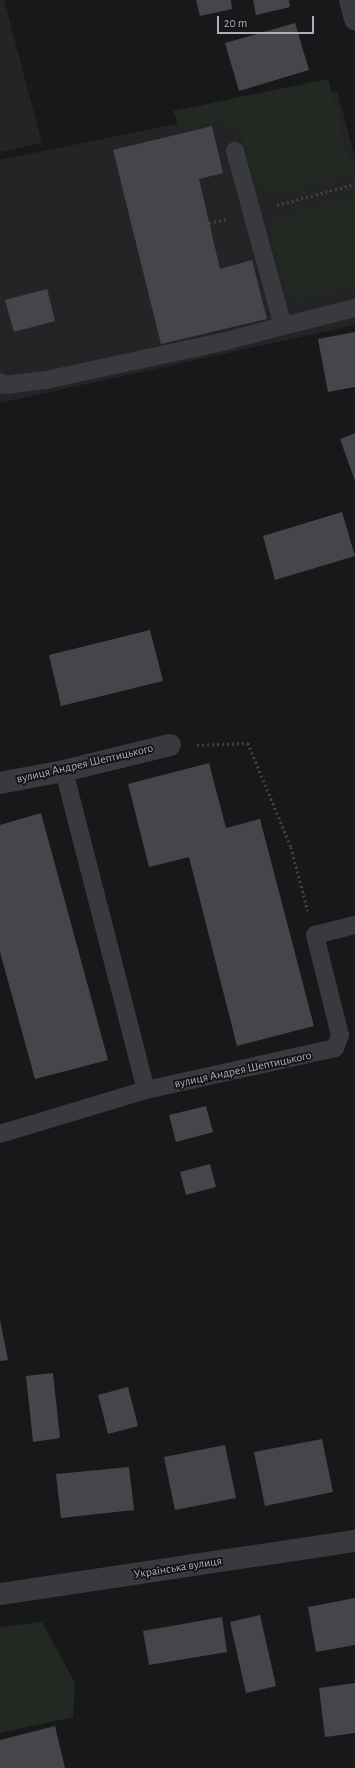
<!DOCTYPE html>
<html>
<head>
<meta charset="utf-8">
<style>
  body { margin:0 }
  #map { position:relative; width:355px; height:1768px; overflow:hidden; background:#18181a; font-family:"Alegreya Sans",sans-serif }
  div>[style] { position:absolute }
  .built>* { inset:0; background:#242426 }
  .green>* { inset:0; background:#222922 }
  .building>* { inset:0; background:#454649 }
  .path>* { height:2.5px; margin-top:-1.25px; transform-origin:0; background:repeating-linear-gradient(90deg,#3f4145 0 2px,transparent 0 5px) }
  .service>* { height:18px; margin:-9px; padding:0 9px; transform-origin:9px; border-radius:9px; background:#393a3e }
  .minor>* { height:22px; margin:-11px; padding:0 11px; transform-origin:11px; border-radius:11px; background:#393a3e }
  .tertiary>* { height:22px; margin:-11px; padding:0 11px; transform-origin:11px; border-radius:11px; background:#393a3e }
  span { translate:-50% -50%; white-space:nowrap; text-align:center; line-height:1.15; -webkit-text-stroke:3.5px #131315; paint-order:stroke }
  .street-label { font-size:12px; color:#abb0b9 }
  .scale { position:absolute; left:217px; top:16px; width:97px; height:18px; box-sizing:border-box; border:2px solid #abb0b9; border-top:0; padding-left:5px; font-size:12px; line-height:14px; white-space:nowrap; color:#abb0b9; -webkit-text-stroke:3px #131315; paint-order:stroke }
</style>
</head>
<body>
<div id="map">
  <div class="built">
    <div style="clip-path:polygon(0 0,4px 0,42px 143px,0 152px)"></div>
    <div style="clip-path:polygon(337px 91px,355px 157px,355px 325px,0 403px,0 160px)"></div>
  </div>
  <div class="green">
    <div style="clip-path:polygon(328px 79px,352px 174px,282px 193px,265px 193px,252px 173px,240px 125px,218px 122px,180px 129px,173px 111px)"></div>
    <div style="clip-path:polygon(355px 195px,355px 286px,296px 301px,287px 291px,269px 230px,277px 218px)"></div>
    <div style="clip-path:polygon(42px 1622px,75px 1683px,73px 1717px,0 1733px,0 1627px)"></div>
  </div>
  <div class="building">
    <div style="clip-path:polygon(196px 0,231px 0,232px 9px,200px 16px)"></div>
    <div style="clip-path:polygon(253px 0,289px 0,290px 7px,256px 15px)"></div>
    <div style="clip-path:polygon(295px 23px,309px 70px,239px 91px,225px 43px)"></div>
    <div style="clip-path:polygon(212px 126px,223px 173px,199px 179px,220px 269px,252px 260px,267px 319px,161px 344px,113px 150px)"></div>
    <div style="clip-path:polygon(47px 289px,55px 321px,14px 332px,5px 300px)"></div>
    <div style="clip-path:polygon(355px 332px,355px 387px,328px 392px,318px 339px)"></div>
    <div style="clip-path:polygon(355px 433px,355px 481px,340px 439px)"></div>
    <div style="clip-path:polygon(342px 512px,355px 556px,275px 580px,263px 536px)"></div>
    <div style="clip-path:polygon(150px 630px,163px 681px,61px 706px,49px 655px)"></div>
    <div style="clip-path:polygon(209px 763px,226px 828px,260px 819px,314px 1026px,237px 1046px,189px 857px,149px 867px,128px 784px)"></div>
    <div style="clip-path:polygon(41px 813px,108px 1060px,35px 1079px,0 952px,0 825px)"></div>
    <div style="clip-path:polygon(206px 1106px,213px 1132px,176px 1142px,169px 1115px)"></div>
    <div style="clip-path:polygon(210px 1164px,216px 1187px,186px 1195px,180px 1172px)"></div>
    <div style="clip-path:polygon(0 1320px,8px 1360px,0 1361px)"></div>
    <div style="clip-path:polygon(53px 1373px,60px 1438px,33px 1442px,26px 1376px)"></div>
    <div style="clip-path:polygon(128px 1387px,138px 1426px,108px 1434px,98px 1395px)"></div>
    <div style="clip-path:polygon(322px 1439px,333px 1492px,265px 1506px,254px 1452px)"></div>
    <div style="clip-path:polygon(225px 1445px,236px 1498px,175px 1510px,164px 1457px)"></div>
    <div style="clip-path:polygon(129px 1467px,134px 1510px,61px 1518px,56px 1474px)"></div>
    <div style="clip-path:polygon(355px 1598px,355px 1645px,316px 1652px,308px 1607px)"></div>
    <div style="clip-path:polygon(260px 1615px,276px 1686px,246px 1693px,230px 1622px)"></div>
    <div style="clip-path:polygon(222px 1617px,227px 1652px,149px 1665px,143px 1631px)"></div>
    <div style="clip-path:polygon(355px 1683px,355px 1733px,325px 1737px,319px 1688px)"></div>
    <div style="clip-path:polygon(55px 1726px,65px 1768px,0 1768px,0 1740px)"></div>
  </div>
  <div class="path">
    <div style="left:277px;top:205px;width:81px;rotate:-15.1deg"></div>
    <div style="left:209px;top:223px;width:17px;rotate:-13deg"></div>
    <div style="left:197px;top:745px;width:51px;rotate:-2.2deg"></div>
    <div style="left:248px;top:743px;width:113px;rotate:67.5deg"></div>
    <div style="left:291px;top:847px;width:66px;rotate:75.1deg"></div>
  </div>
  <div class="service">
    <div style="left:235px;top:151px;width:181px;rotate:74.7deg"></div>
    <div style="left:283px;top:326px;width:74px;rotate:-14deg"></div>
    <div style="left:0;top:382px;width:6px;rotate:31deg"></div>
    <div style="left:5px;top:385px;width:41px;rotate:-7deg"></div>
    <div style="left:46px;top:380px;width:184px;rotate:-12.2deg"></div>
    <div style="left:226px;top:341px;width:59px;rotate:-14.7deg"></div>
    <div style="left:64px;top:771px;width:329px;rotate:75.6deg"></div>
    <div style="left:0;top:1134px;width:152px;rotate:-16.8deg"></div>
    <div style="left:146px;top:1090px;width:194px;rotate:-12.5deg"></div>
    <div style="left:335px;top:1048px;width:14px;rotate:-69deg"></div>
    <div style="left:340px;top:1035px;width:103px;rotate:-104deg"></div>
    <div style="left:315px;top:935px;width:41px;rotate:-14deg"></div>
  </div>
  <div class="minor">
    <div style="left:350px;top:0;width:20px;rotate:75deg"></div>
    <div style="left:0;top:783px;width:65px;rotate:-10.6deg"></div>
    <div style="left:64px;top:771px;width:109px;rotate:-13.8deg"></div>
  </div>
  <div class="tertiary">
    <div style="left:0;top:1594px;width:359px;rotate:-8.5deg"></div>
  </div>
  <div class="street-label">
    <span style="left:85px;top:764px;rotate:-13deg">вулиця Андрея Шептицького</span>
    <span style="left:243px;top:1070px;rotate:-12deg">вулиця Андрея Шептицького</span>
    <span style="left:178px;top:1568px;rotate:-9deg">Українська вулиця</span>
  </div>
  <div class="scale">20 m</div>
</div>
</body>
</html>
